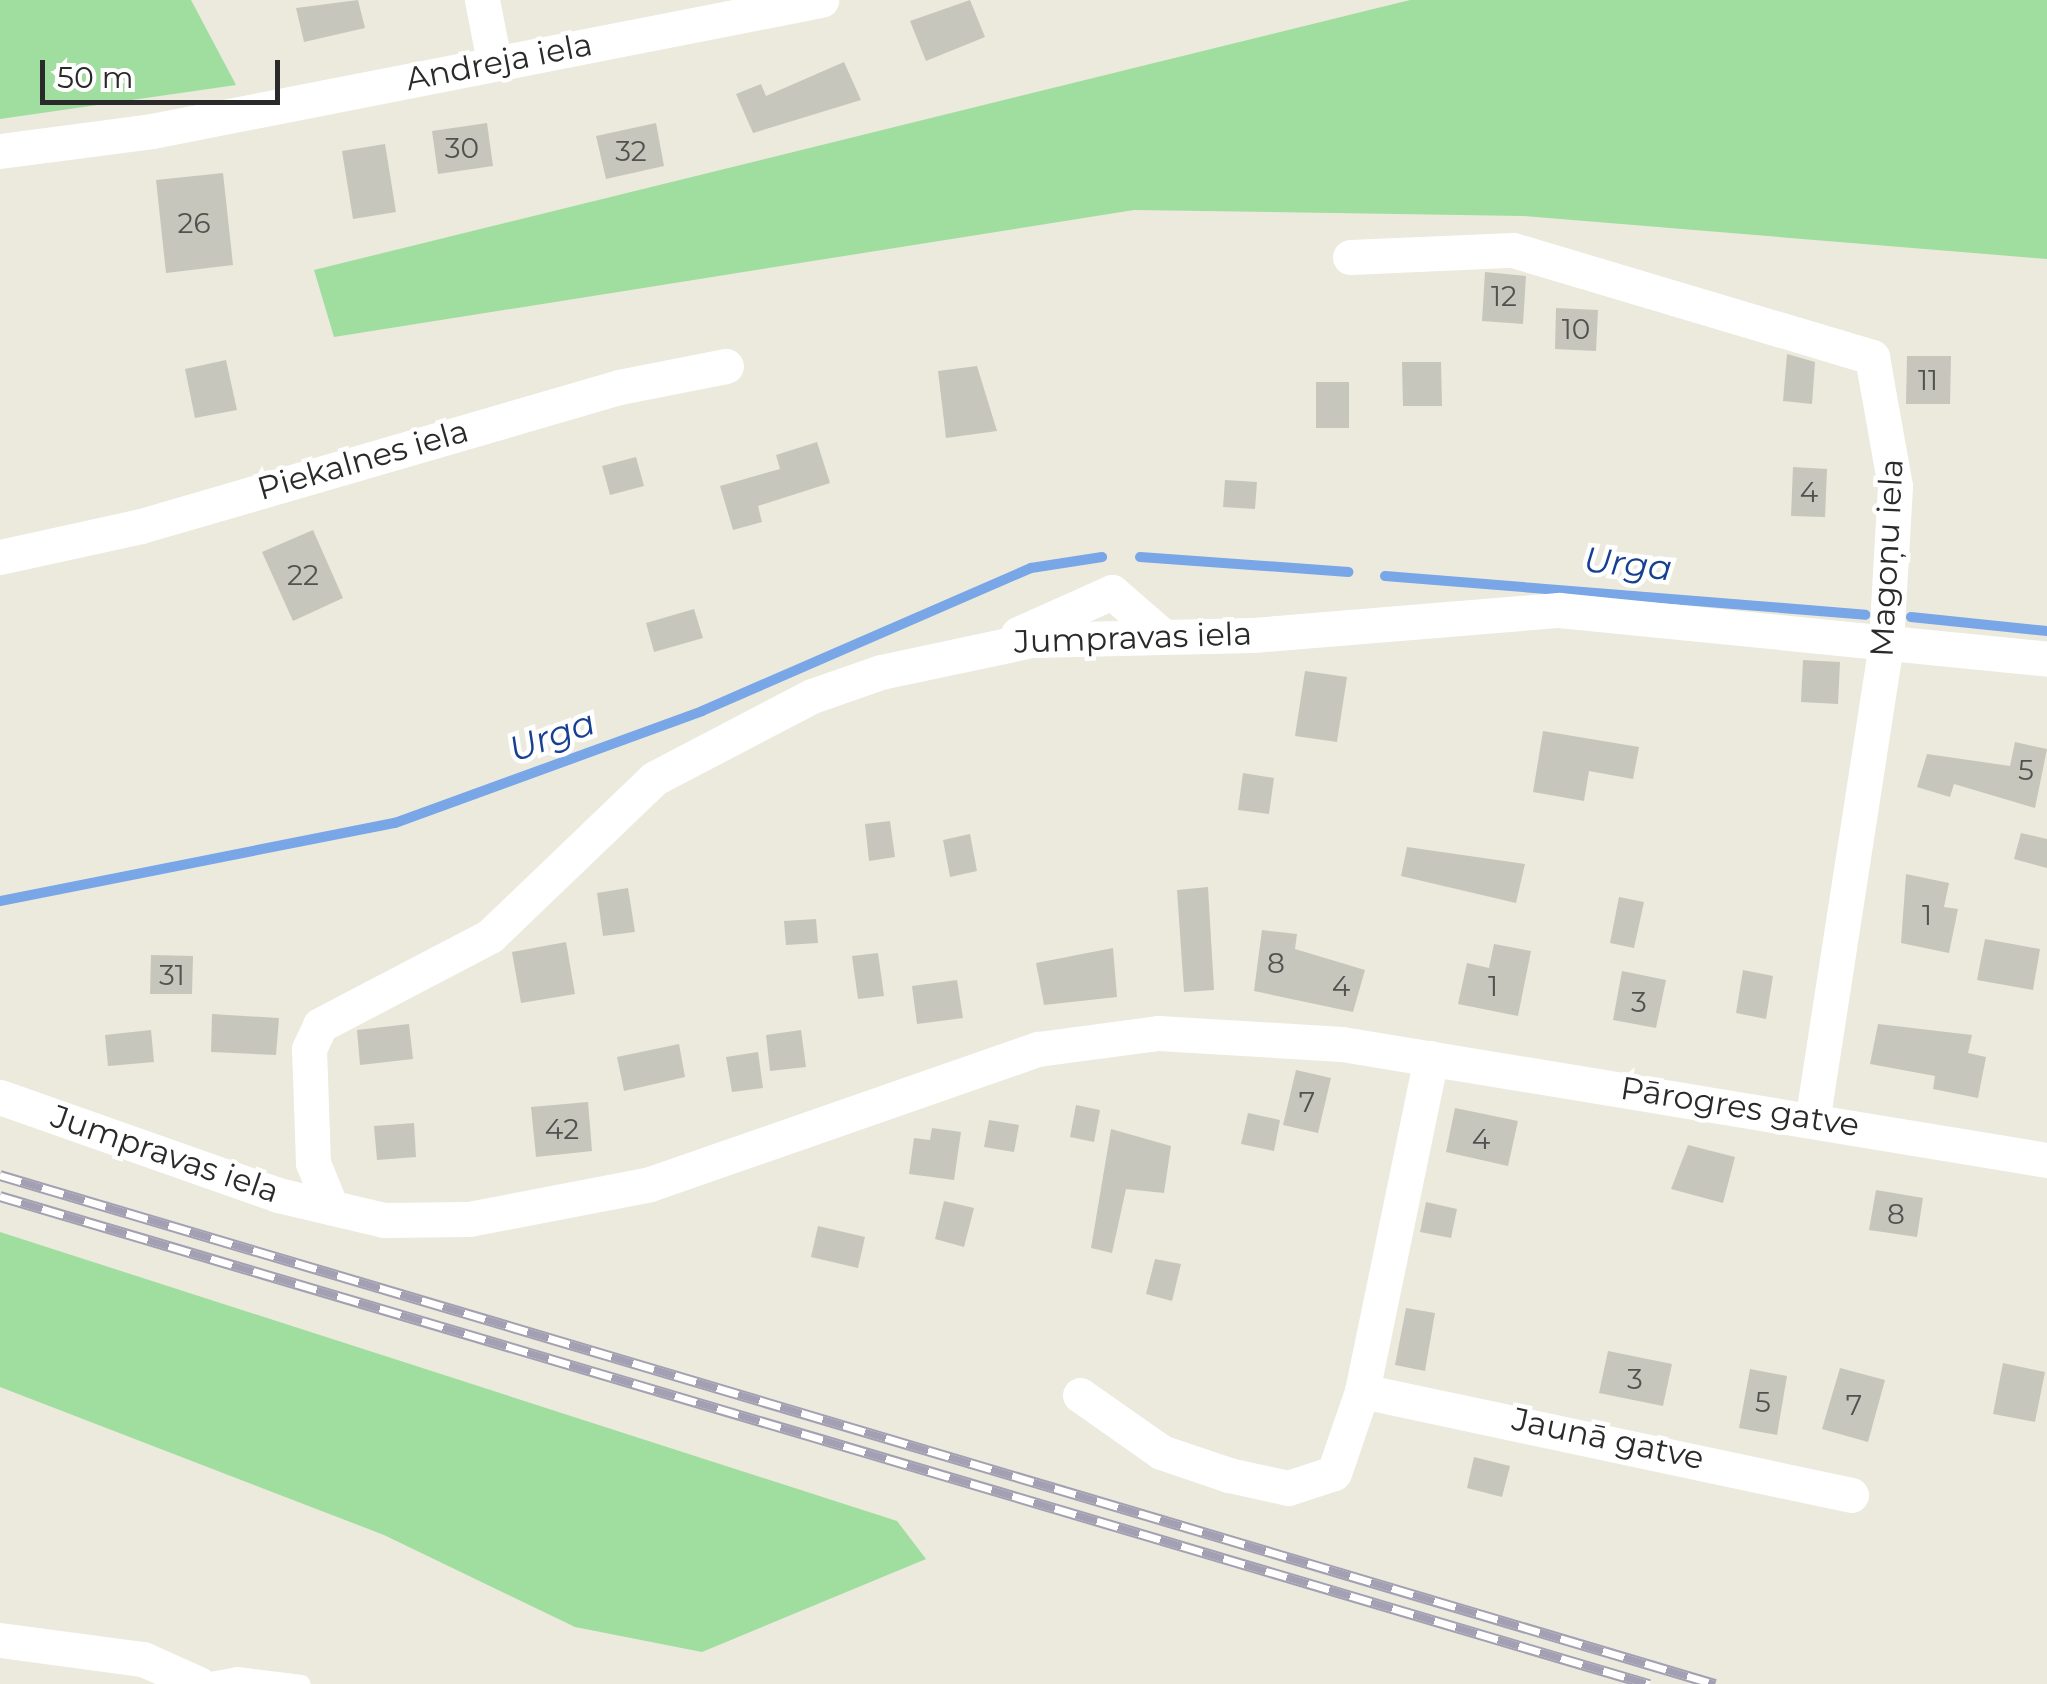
<!DOCTYPE html>
<html>
<head>
<meta charset="utf-8">
<style>
  body { margin:0 }
  #map { position:relative; width:2047px; height:1684px; overflow:hidden; background:#ebeadd; font-family:Montserrat,sans-serif }
  div>[style] { position:absolute }
  .green>* { inset:0; background:#9fde9e }
  .stream>* { height:10px; margin:-5px; padding:0 5px; transform-origin:5px; border-radius:5px; background:#78a6e6 }
  .building>* { inset:0; background:#c7c6bd }
  .lane>* { height:18px; margin:-9px; padding:0 9px; transform-origin:9px; border-radius:9px; background:#fff }
  .street>* { height:35px; margin:-17.5px; padding:0 17.5px; transform-origin:17.5px; border-radius:17.5px; background:#fff }
  .rail>* { height:11px; margin-top:-5.5px; transform-origin:0; background:repeating-linear-gradient(90deg,#fff 0 22px,#a4a0b3 0 44px); box-sizing:border-box; border-block:2px solid #a4a0b3 }
  span { translate:-50% -50%; white-space:nowrap; text-align:center; line-height:1.15; -webkit-text-stroke:9px #fff; paint-order:stroke }
  .number-label { font-size:28px; color:#51514f }
  .number-label span { -webkit-text-stroke-width:0 }
  .street-label { font-size:32px; color:#2a2a2a }
  .water-label { font-size:35px; color:#174091; font-style:italic }
  .scale { position:absolute; left:40px; top:60px; width:240px; height:45px; box-sizing:border-box; border:5px solid #2a2a2a; border-top:0; padding-left:12px; font-size:30px; line-height:35px; white-space:nowrap; color:#2a2a2a; -webkit-text-stroke:8px #fff; paint-order:stroke }
</style>
</head>
<body>
<div id="map">
  <div class="green">
    <div style="clip-path:polygon(0 0,191px 0,236px 85px,0 119px)"></div>
    <div style="clip-path:polygon(1410px 0,2047px 0,2047px 259px,1524px 216px,1134px 210px,334px 337px,314px 270px)"></div>
    <div style="clip-path:polygon(0 1232px,897px 1521px,926px 1559px,702px 1652px,575px 1627px,384px 1535px,0 1387px)"></div>
  </div>
  <div class="stream">
    <div style="left:1140px;top:557px;width:209px;rotate:4.1deg"></div>
    <div style="left:1385px;top:576px;width:482px;rotate:4.6deg"></div>
    <div style="left:1911px;top:617px;width:137px;rotate:5.9deg"></div>
    <div style="left:0;top:901px;width:403px;rotate:-11.2deg"></div>
    <div style="left:395px;top:823px;width:327px;rotate:-20deg"></div>
    <div style="left:702px;top:711px;width:359px;rotate:-23.5deg"></div>
    <div style="left:1031px;top:568px;width:72px;rotate:-8.8deg"></div>
  </div>
  <div class="building">
    <div style="clip-path:polygon(358px 0,365px 28px,304px 42px,296px 8px)"></div>
    <div style="clip-path:polygon(970px 0,985px 37px,926px 61px,910px 21px)"></div>
    <div style="clip-path:polygon(844px 62px,861px 100px,753px 133px,736px 94px,761px 84px,766px 96px)"></div>
    <div style="clip-path:polygon(487px 123px,493px 166px,438px 174px,432px 131px)"></div>
    <div style="clip-path:polygon(656px 123px,664px 166px,606px 179px,596px 136px)"></div>
    <div style="clip-path:polygon(385px 144px,396px 212px,353px 219px,342px 151px)"></div>
    <div style="clip-path:polygon(223px 173px,233px 265px,166px 273px,156px 180px)"></div>
    <div style="clip-path:polygon(1485px 272px,1526px 276px,1523px 324px,1482px 321px)"></div>
    <div style="clip-path:polygon(1556px 308px,1598px 310px,1596px 351px,1555px 349px)"></div>
    <div style="clip-path:polygon(1787px 354px,1815px 362px,1812px 404px,1783px 401px)"></div>
    <div style="clip-path:polygon(1907px 356px,1951px 356px,1950px 404px,1906px 404px)"></div>
    <div style="clip-path:polygon(226px 360px,237px 410px,195px 418px,185px 369px)"></div>
    <div style="clip-path:polygon(1402px 362px,1441px 362px,1442px 406px,1403px 406px)"></div>
    <div style="clip-path:polygon(977px 366px,997px 431px,946px 438px,938px 371px)"></div>
    <div style="clip-path:polygon(1316px 382px,1349px 382px,1349px 428px,1316px 428px)"></div>
    <div style="clip-path:polygon(817px 442px,830px 483px,758px 506px,762px 522px,733px 530px,720px 486px,780px 469px,776px 455px)"></div>
    <div style="clip-path:polygon(636px 457px,644px 486px,610px 495px,602px 466px)"></div>
    <div style="clip-path:polygon(1793px 467px,1827px 469px,1825px 517px,1791px 516px)"></div>
    <div style="clip-path:polygon(1225px 480px,1257px 482px,1255px 509px,1223px 507px)"></div>
    <div style="clip-path:polygon(313px 530px,343px 598px,293px 621px,262px 552px)"></div>
    <div style="clip-path:polygon(694px 609px,703px 638px,654px 652px,646px 623px)"></div>
    <div style="clip-path:polygon(1803px 660px,1840px 662px,1838px 704px,1801px 702px)"></div>
    <div style="clip-path:polygon(1305px 671px,1347px 677px,1337px 742px,1295px 736px)"></div>
    <div style="clip-path:polygon(1543px 731px,1639px 747px,1633px 779px,1589px 771px,1584px 801px,1533px 792px)"></div>
    <div style="clip-path:polygon(2015px 742px,2047px 749px,2035px 808px,1954px 784px,1950px 797px,1917px 787px,1927px 754px,2010px 766px)"></div>
    <div style="clip-path:polygon(1243px 773px,1274px 778px,1269px 814px,1238px 810px)"></div>
    <div style="clip-path:polygon(890px 821px,895px 857px,869px 861px,865px 824px)"></div>
    <div style="clip-path:polygon(2021px 833px,2047px 839px,2047px 868px,2014px 859px)"></div>
    <div style="clip-path:polygon(970px 834px,977px 871px,950px 877px,943px 840px)"></div>
    <div style="clip-path:polygon(1407px 847px,1525px 864px,1516px 903px,1401px 876px)"></div>
    <div style="clip-path:polygon(1906px 874px,1949px 883px,1944px 907px,1958px 909px,1949px 953px,1901px 943px)"></div>
    <div style="clip-path:polygon(1208px 887px,1214px 990px,1184px 992px,1177px 890px)"></div>
    <div style="clip-path:polygon(628px 888px,635px 932px,603px 936px,597px 893px)"></div>
    <div style="clip-path:polygon(1619px 897px,1644px 902px,1634px 948px,1610px 943px)"></div>
    <div style="clip-path:polygon(816px 919px,818px 943px,786px 945px,784px 921px)"></div>
    <div style="clip-path:polygon(1262px 930px,1297px 934px,1295px 949px,1365px 970px,1353px 1012px,1254px 991px)"></div>
    <div style="clip-path:polygon(1985px 939px,2040px 949px,2033px 990px,1977px 980px)"></div>
    <div style="clip-path:polygon(566px 942px,575px 994px,521px 1003px,512px 952px)"></div>
    <div style="clip-path:polygon(1494px 944px,1531px 951px,1518px 1016px,1458px 1004px,1467px 963px,1489px 968px)"></div>
    <div style="clip-path:polygon(1113px 948px,1117px 997px,1044px 1005px,1036px 963px)"></div>
    <div style="clip-path:polygon(878px 953px,884px 996px,858px 999px,852px 956px)"></div>
    <div style="clip-path:polygon(151px 955px,193px 956px,192px 994px,150px 994px)"></div>
    <div style="clip-path:polygon(1743px 970px,1773px 976px,1766px 1019px,1736px 1013px)"></div>
    <div style="clip-path:polygon(1622px 971px,1666px 980px,1656px 1028px,1613px 1020px)"></div>
    <div style="clip-path:polygon(957px 980px,963px 1018px,917px 1024px,912px 986px)"></div>
    <div style="clip-path:polygon(212px 1014px,279px 1018px,276px 1055px,211px 1052px)"></div>
    <div style="clip-path:polygon(409px 1024px,413px 1059px,360px 1065px,357px 1030px)"></div>
    <div style="clip-path:polygon(1878px 1024px,1972px 1035px,1968px 1053px,1986px 1057px,1978px 1098px,1933px 1089px,1935px 1076px,1870px 1064px)"></div>
    <div style="clip-path:polygon(151px 1030px,154px 1062px,108px 1066px,105px 1035px)"></div>
    <div style="clip-path:polygon(801px 1030px,806px 1067px,770px 1071px,766px 1035px)"></div>
    <div style="clip-path:polygon(679px 1044px,685px 1077px,624px 1091px,617px 1057px)"></div>
    <div style="clip-path:polygon(758px 1052px,763px 1088px,732px 1092px,726px 1057px)"></div>
    <div style="clip-path:polygon(1296px 1070px,1331px 1078px,1318px 1133px,1283px 1125px)"></div>
    <div style="clip-path:polygon(588px 1102px,592px 1151px,536px 1157px,531px 1107px)"></div>
    <div style="clip-path:polygon(1076px 1105px,1100px 1110px,1094px 1142px,1070px 1137px)"></div>
    <div style="clip-path:polygon(1455px 1108px,1518px 1121px,1508px 1166px,1446px 1152px)"></div>
    <div style="clip-path:polygon(1248px 1113px,1280px 1120px,1274px 1151px,1241px 1144px)"></div>
    <div style="clip-path:polygon(989px 1120px,1019px 1125px,1014px 1152px,984px 1147px)"></div>
    <div style="clip-path:polygon(414px 1123px,416px 1157px,377px 1160px,374px 1126px)"></div>
    <div style="clip-path:polygon(932px 1128px,961px 1132px,954px 1180px,909px 1174px,914px 1138px,930px 1140px)"></div>
    <div style="clip-path:polygon(1111px 1129px,1171px 1146px,1164px 1193px,1126px 1189px,1112px 1253px,1091px 1248px)"></div>
    <div style="clip-path:polygon(1688px 1145px,1735px 1157px,1723px 1203px,1671px 1189px)"></div>
    <div style="clip-path:polygon(1876px 1190px,1923px 1198px,1917px 1237px,1869px 1230px)"></div>
    <div style="clip-path:polygon(944px 1201px,974px 1208px,964px 1247px,935px 1239px)"></div>
    <div style="clip-path:polygon(1426px 1202px,1457px 1209px,1451px 1238px,1420px 1232px)"></div>
    <div style="clip-path:polygon(818px 1226px,865px 1237px,858px 1268px,811px 1257px)"></div>
    <div style="clip-path:polygon(1155px 1259px,1181px 1264px,1172px 1301px,1146px 1294px)"></div>
    <div style="clip-path:polygon(1406px 1308px,1435px 1313px,1425px 1371px,1395px 1365px)"></div>
    <div style="clip-path:polygon(1608px 1351px,1672px 1364px,1663px 1406px,1599px 1393px)"></div>
    <div style="clip-path:polygon(2003px 1363px,2045px 1372px,2035px 1422px,1993px 1414px)"></div>
    <div style="clip-path:polygon(1840px 1368px,1885px 1380px,1868px 1442px,1822px 1429px)"></div>
    <div style="clip-path:polygon(1750px 1369px,1787px 1376px,1777px 1435px,1739px 1428px)"></div>
    <div style="clip-path:polygon(1474px 1457px,1510px 1466px,1502px 1497px,1467px 1488px)"></div>
  </div>
  <div class="lane">
    <div style="left:199px;top:1683px;width:39px;rotate:-10deg"></div>
    <div style="left:237px;top:1676px;width:65px;rotate:7deg"></div>
  </div>
  <div class="street">
    <div style="left:482px;top:0;width:62px;rotate:78.9deg"></div>
    <div style="left:0;top:151px;width:153px;rotate:-7.5deg"></div>
    <div style="left:152px;top:131px;width:682px;rotate:-11.08deg"></div>
    <div style="left:1350px;top:257px;width:163px;rotate:-2.5deg"></div>
    <div style="left:1513px;top:250px;width:375px;rotate:16.6deg"></div>
    <div style="left:1872px;top:357px;width:131px;rotate:79.9deg"></div>
    <div style="left:1895px;top:486px;width:158px;rotate:93.3deg"></div>
    <div style="left:1886px;top:644px;width:479px;rotate:98.8deg"></div>
    <div style="left:0;top:557px;width:144px;rotate:-12.4deg"></div>
    <div style="left:141px;top:526px;width:498px;rotate:-16.2deg"></div>
    <div style="left:619px;top:387px;width:109px;rotate:-11.1deg"></div>
    <div style="left:1018px;top:634px;width:103px;rotate:-24.1deg"></div>
    <div style="left:1112px;top:592px;width:61px;rotate:41deg"></div>
    <div style="left:0;top:1097px;width:295px;rotate:19.4deg"></div>
    <div style="left:278px;top:1195px;width:109px;rotate:13.3deg"></div>
    <div style="left:384px;top:1220px;width:85px;rotate:-0.7deg"></div>
    <div style="left:469px;top:1219px;width:184px;rotate:-10.9deg"></div>
    <div style="left:650px;top:1184px;width:411px;rotate:-19.2deg"></div>
    <div style="left:1038px;top:1049px;width:121px;rotate:-7.6deg"></div>
    <div style="left:1158px;top:1033px;width:184px;rotate:3.4deg"></div>
    <div style="left:1342px;top:1044px;width:714px;rotate:9.34deg"></div>
    <div style="left:331px;top:1207px;width:48px;rotate:-112.2deg"></div>
    <div style="left:313px;top:1163px;width:114px;rotate:-92deg"></div>
    <div style="left:309px;top:1049px;width:26px;rotate:-65deg"></div>
    <div style="left:320px;top:1025px;width:192px;rotate:-27.6deg"></div>
    <div style="left:490px;top:936px;width:228px;rotate:-43.8deg"></div>
    <div style="left:655px;top:778px;width:177px;rotate:-27.6deg"></div>
    <div style="left:812px;top:696px;width:73px;rotate:-19.2deg"></div>
    <div style="left:881px;top:672px;width:154px;rotate:-12deg"></div>
    <div style="left:1032px;top:640px;width:221px;rotate:-1.3deg"></div>
    <div style="left:1253px;top:635px;width:307px;rotate:-4.7deg"></div>
    <div style="left:1559px;top:610px;width:490px;rotate:5.7deg"></div>
    <div style="left:1362px;top:1391px;width:500px;rotate:12deg"></div>
    <div style="left:1080px;top:1395px;width:99px;rotate:35.1deg"></div>
    <div style="left:1161px;top:1452px;width:72px;rotate:18.7deg"></div>
    <div style="left:1229px;top:1475px;width:60px;rotate:12.4deg"></div>
    <div style="left:1288px;top:1488px;width:48px;rotate:-18.1deg"></div>
    <div style="left:1334px;top:1473px;width:87px;rotate:-71.1deg"></div>
    <div style="left:1362px;top:1391px;width:340px;rotate:-78.3deg"></div>
    <div style="left:0;top:1640px;width:144px;rotate:7.6deg"></div>
    <div style="left:143px;top:1659px;width:61px;rotate:24.1deg"></div>
  </div>
  <div class="rail">
    <div style="left:0;top:1175px;width:1789px;rotate:16.53deg"></div>
    <div style="left:0;top:1196px;width:1720px;rotate:16.49deg"></div>
  </div>
  <div class="number-label">
    <span style="left:462px;top:148px">30</span>
    <span style="left:631px;top:151px">32</span>
    <span style="left:194px;top:223px">26</span>
    <span style="left:1504px;top:296px">12</span>
    <span style="left:1576px;top:329px">10</span>
    <span style="left:1928px;top:380px">11</span>
    <span style="left:1809px;top:492px">4</span>
    <span style="left:303px;top:575px">22</span>
    <span style="left:2026px;top:770px">5</span>
    <span style="left:1927px;top:915px">1</span>
    <span style="left:1276px;top:963px">8</span>
    <span style="left:172px;top:975px">31</span>
    <span style="left:1341px;top:986px">4</span>
    <span style="left:1493px;top:986px">1</span>
    <span style="left:1639px;top:1002px">3</span>
    <span style="left:1307px;top:1102px">7</span>
    <span style="left:562px;top:1129px">42</span>
    <span style="left:1481px;top:1139px">4</span>
    <span style="left:1896px;top:1214px">8</span>
    <span style="left:1635px;top:1379px">3</span>
    <span style="left:1763px;top:1402px">5</span>
    <span style="left:1854px;top:1405px">7</span>
  </div>
  <div class="street-label">
    <span style="left:499px;top:62px;rotate:-11deg">Andreja iela</span>
    <span style="left:363px;top:460px;rotate:-16deg">Piekalnes iela</span>
    <span style="left:1887px;top:558px;rotate:-87deg">Magoņu iela</span>
    <span style="left:1133px;top:638px;rotate:-2deg">Jumpravas iela</span>
    <span style="left:1740px;top:1107px;rotate:9deg">Pārogres gatve</span>
    <span style="left:165px;top:1154px;rotate:19deg">Jumpravas iela</span>
    <span style="left:1608px;top:1439px;rotate:12deg">Jaunā gatve</span>
  </div>
  <div class="water-label">
    <span style="left:1628px;top:564px;rotate:6deg">Urga</span>
    <span style="left:552px;top:736px;rotate:-20deg">Urga</span>
  </div>
  <div class="scale">50 m</div>
</div>
</body>
</html>
